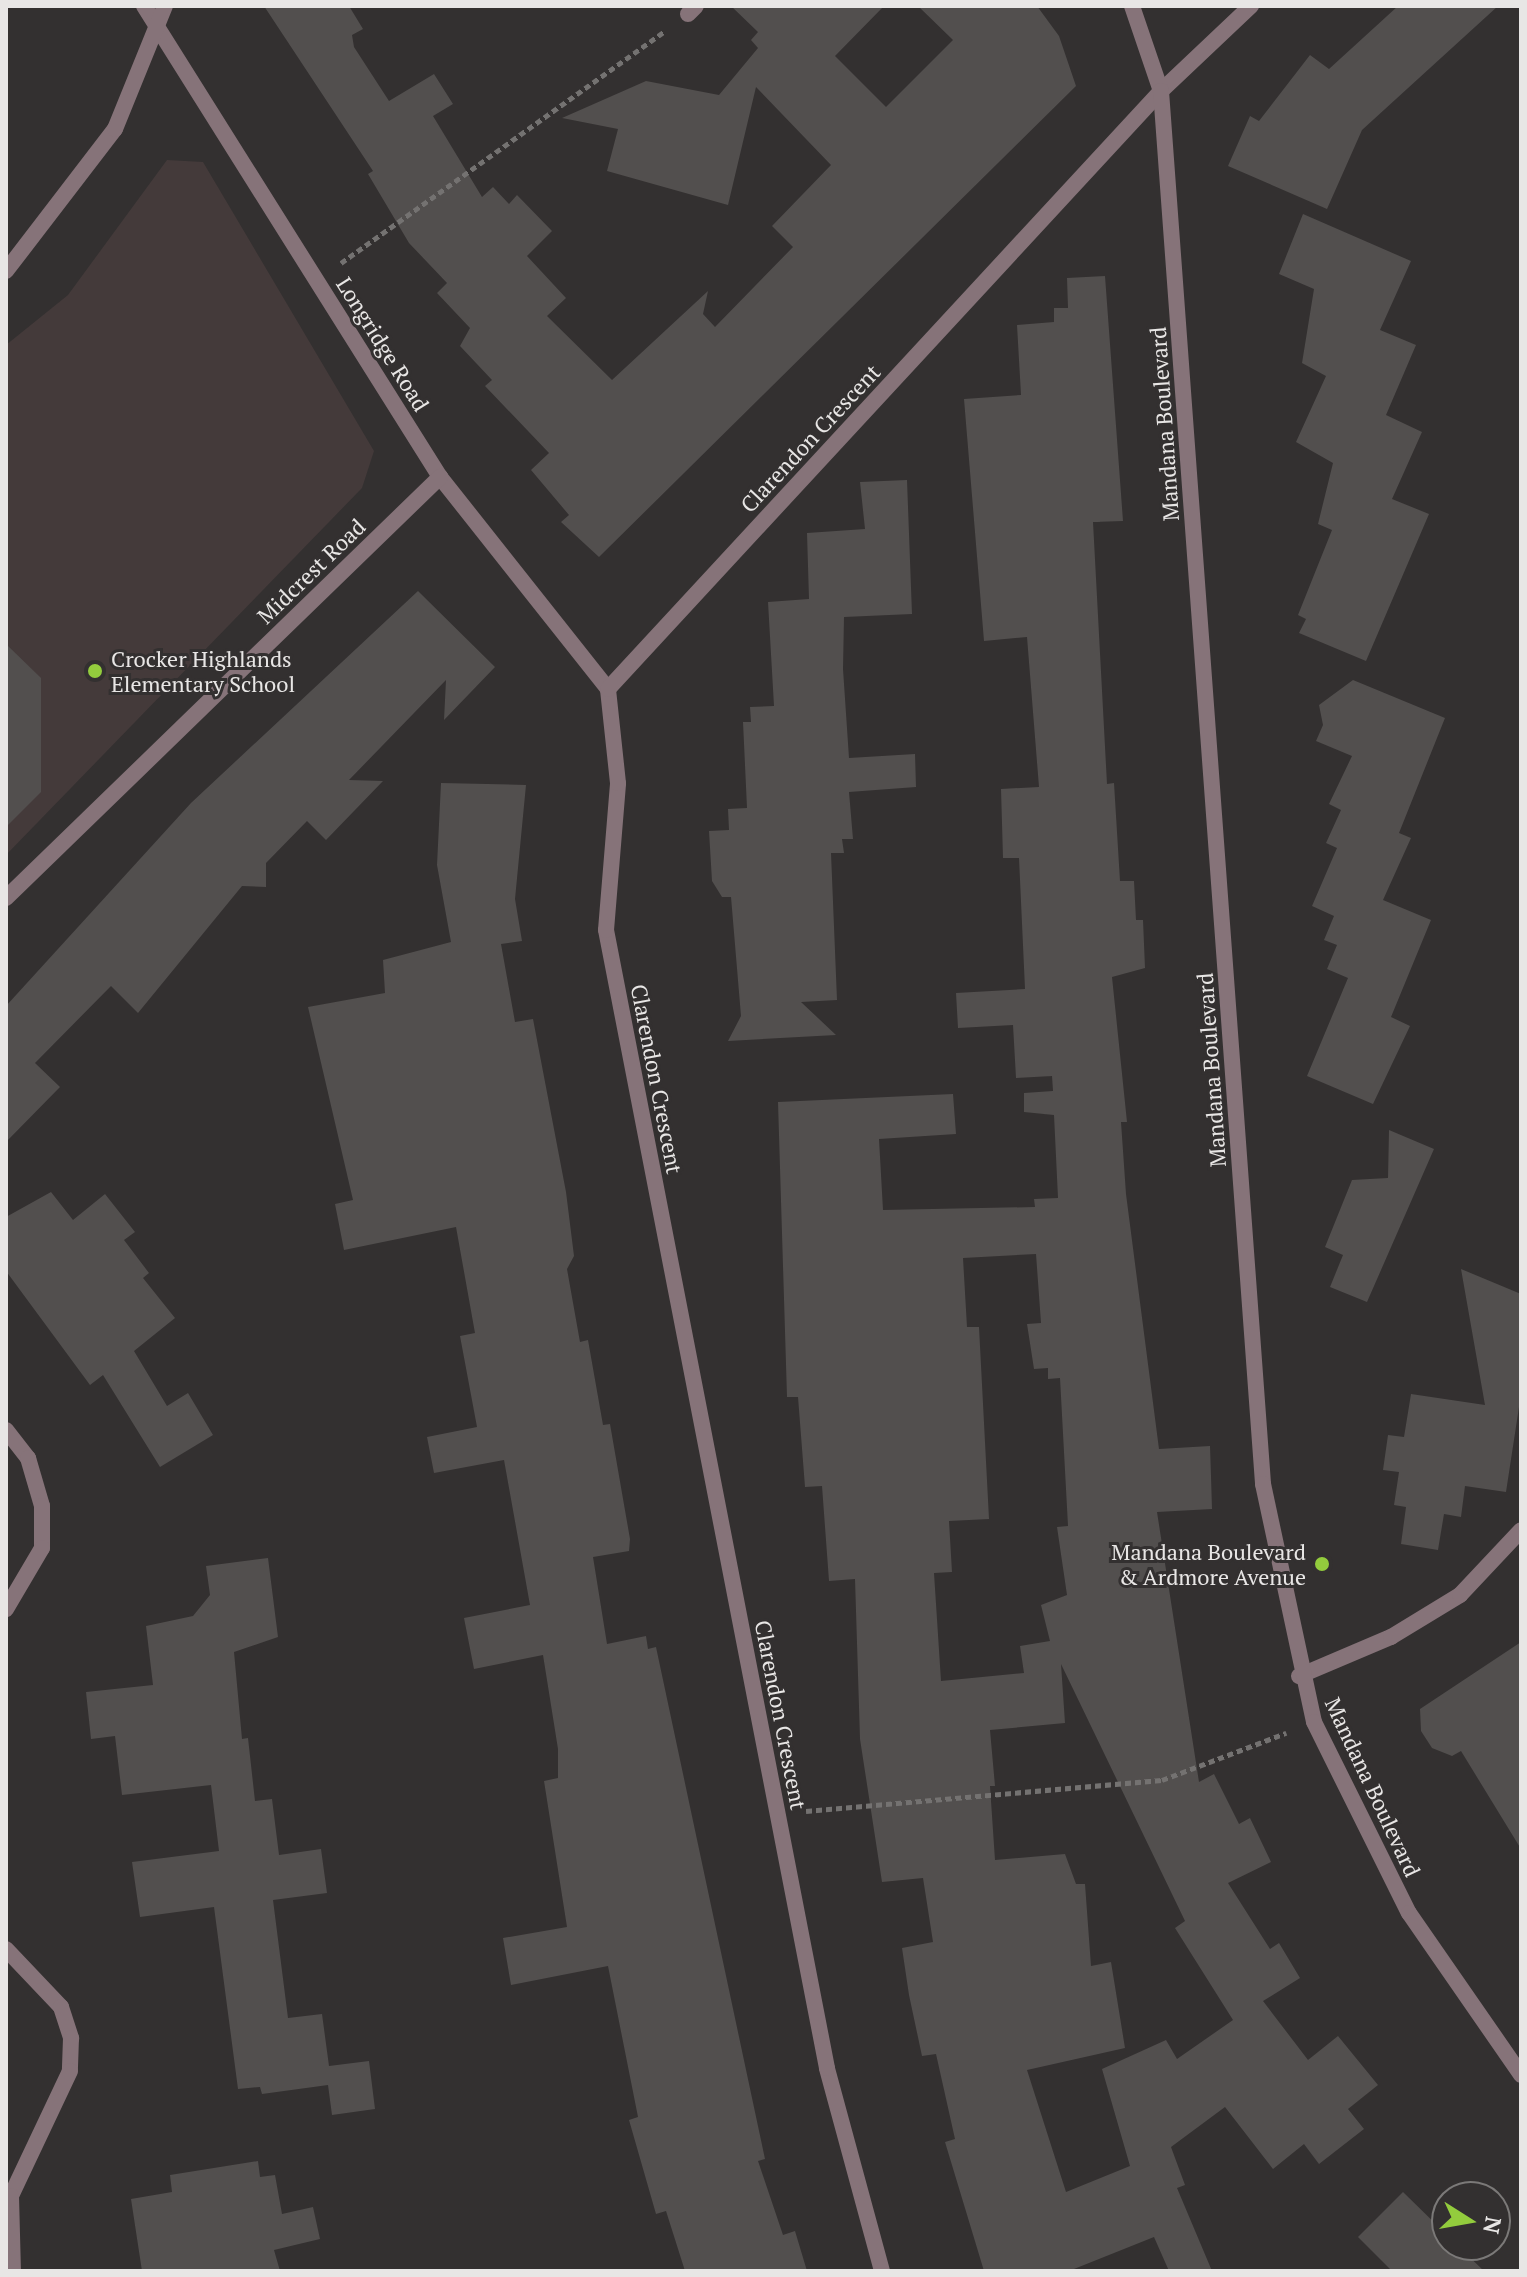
<!DOCTYPE html>
<html>
<head>
<meta charset="utf-8">
<style>
  body { margin:0 }
  #map { position:relative; width:1527px; height:2277px; overflow:hidden; background:#333030; font-family:"PT Serif",serif }
  div>[style] { position:absolute }
  .built>* { inset:0; background:#443a3a }
  .building>* { inset:0; background:#524f4e }
  .path>* { height:5px; margin-top:-2.5px; transform-origin:0; background:repeating-linear-gradient(90deg,#747271 0 6px,transparent 0 10px) }
  .minor>* { height:16px; margin:-8px; padding:0 8px; transform-origin:8px; border-radius:8px; background:#867379 }
  .tertiary>* { height:16px; margin:-8px; padding:0 8px; transform-origin:8px; border-radius:8px; background:#867379 }
  .dots>* { width:22px; height:22px; translate:-50% -50%; box-sizing:border-box; border:4px solid #333030; border-radius:50% }
  span { translate:-50% -50%; white-space:nowrap; text-align:center; line-height:1.15; -webkit-text-stroke:6px #333030; paint-order:stroke }
  .street-label { font-size:22px; color:#e8e6e5 }
  .poi-label { font-size:22px; color:#e8e6e5 }
  .left { translate:0 -50%; text-align:left }
  .right { translate:-100% -50%; text-align:right }
  .frame { position:absolute; inset:0; border:8px solid #e8e6e5; pointer-events:none }
  .north { position:absolute; left:1431px; top:2181px; width:80px; height:80px; box-sizing:border-box; background:#333030; border:2px solid #7b7978; border-radius:50%; rotate:101deg; font-size:22px; font-weight:700; line-height:32px; text-align:center; color:#e8e6e5 }
  .north::after { content:''; display:block; margin:auto; width:28px; height:36px; background:#93cc3d; clip-path:polygon(50% 0,100% 100%,50% 72%,0 100%) }
</style>
</head>
<body>
<div id="map">
  <div class="built">
    <div style="clip-path:polygon(167px 160px,203px 162px,374px 451px,362px 488px,6px 855px,6px 345px,68px 295px)"></div>
  </div>
  <div class="building">
    <div style="clip-path:polygon(264px 6px,349px 6px,363px 29px,352px 35px,354px 47px,389px 101px,434px 74px,453px 104px,433px 116px,482px 197px,493px 187px,509px 204px,517px 195px,552px 231px,527px 256px,566px 298px,547px 316px,612px 380px,708px 291px,703px 314px,715px 327px,793px 247px,772px 226px,831px 165px,756px 87px,728px 205px,607px 171px,618px 129px,562px 118px,646px 81px,719px 95px,758px 48px,751px 40px,758px 32px,731px 6px,884px 6px,835px 56px,886px 107px,953px 40px,918px 6px,1037px 6px,1059px 36px,1076px 86px,599px 557px,561px 522px,569px 515px,531px 470px,549px 453px,485px 386px,492px 380px,460px 346px,470px 328px,437px 293px,447px 283px,409px 243px,368px 174px,373px 171px)"></div>
    <div style="clip-path:polygon(1398px 6px,1498px 6px,1362px 130px,1327px 209px,1228px 166px,1250px 116px,1259px 121px,1310px 55px,1329px 69px)"></div>
    <div style="clip-path:polygon(1303px 214px,1411px 261px,1380px 330px,1416px 345px,1386px 415px,1422px 432px,1392px 499px,1429px 514px,1366px 661px,1299px 633px,1306px 619px,1298px 615px,1332px 530px,1318px 524px,1333px 463px,1296px 442px,1326px 376px,1302px 363px,1314px 289px,1279px 274px)"></div>
    <div style="clip-path:polygon(evenodd,1105px 276px,1123px 521px,1093px 522px,1107px 784px,1114px 783px,1120px 881px,1134px 881px,1136px 920px,1143px 920px,1145px 968px,1112px 977px,1127px 1122px,1121px 1122px,1126px 1194px,1159px 1449px,1210px 1446px,1211px 1476px,1212px 1509px,1157px 1512px,1199px 1782px,1214px 1774px,1239px 1824px,1250px 1818px,1271px 1862px,1228px 1883px,1270px 1949px,1279px 1943px,1300px 1978px,1263px 2001px,1308px 2060px,1338px 2036px,1378px 2085px,1348px 2109px,1364px 2129px,1319px 2164px,1304px 2144px,1273px 2169px,1225px 2107px,1171px 2147px,1185px 2185px,1177px 2188px,1212px 2271px,1169px 2271px,1154px 2237px,1069px 2271px,984px 2271px,945px 2142px,955px 2139px,936px 2054px,922px 2056px,909px 1995px,902px 1948px,933px 1942px,923px 1878px,882px 1882px,860px 1739px,855px 1579px,829px 1581px,822px 1486px,805px 1487px,798px 1397px,787px 1397px,778px 1102px,953px 1094px,956px 1134px,879px 1139px,883px 1210px,1035px 1207px,1034px 1199px,1058px 1198px,1054px 1115px,1024px 1112px,1024px 1093px,1053px 1091px,1052px 1076px,1016px 1078px,1013px 1025px,958px 1028px,956px 993px,1025px 989px,1019px 858px,1003px 858px,1001px 789px,1039px 787px,1027px 637px,984px 641px,964px 399px,1021px 395px,1017px 325px,1054px 322px,1054px 308px,1068px 308px,1067px 278px,1105px 276px,1036px 1254px,1041px 1323px,1027px 1324px,1034px 1369px,1048px 1368px,1048px 1379px,1060px 1378px,1068px 1526px,1057px 1527px,1067px 1595px,1041px 1605px,1050px 1641px,1020px 1646px,1024px 1673px,941px 1681px,934px 1573px,952px 1572px,949px 1521px,989px 1519px,979px 1327px,967px 1327px,963px 1258px,1036px 1254px,1105px 276px,1061px 1664px,1185px 1921px,1175px 1928px,1233px 2020px,1177px 2059px,1166px 2040px,1102px 2069px,1130px 2166px,1066px 2192px,1027px 2070px,1125px 2048px,1111px 1962px,1091px 1966px,1085px 1884px,1076px 1884px,1065px 1854px,995px 1860px,990px 1786px,995px 1786px,990px 1730px,1065px 1723px,1061px 1664px)"></div>
    <div style="clip-path:polygon(907px 480px,912px 614px,844px 617px,843px 669px,849px 758px,915px 754px,916px 787px,849px 792px,853px 839px,842px 839px,844px 853px,831px 853px,837px 1000px,801px 1002px,836px 1035px,728px 1041px,741px 1016px,731px 897px,722px 897px,712px 881px,709px 831px,729px 830px,728px 809px,747px 808px,743px 722px,751px 722px,750px 707px,774px 706px,768px 602px,809px 599px,807px 533px,865px 529px,860px 482px)"></div>
    <div style="clip-path:polygon(418px 591px,495px 667px,444px 720px,446px 680px,349px 780px,383px 781px,326px 840px,307px 821px,266px 863px,266px 887px,242px 886px,138px 1013px,111px 986px,35px 1063px,60px 1087px,6px 1142px,6px 1006px,191px 803px)"></div>
    <div style="clip-path:polygon(6px 644px,41px 678px,41px 792px,6px 827px)"></div>
    <div style="clip-path:polygon(1353px 680px,1445px 718px,1399px 833px,1411px 838px,1383px 900px,1431px 920px,1391px 1017px,1410px 1026px,1373px 1104px,1307px 1076px,1348px 978px,1327px 969px,1337px 945px,1324px 940px,1334px 916px,1312px 906px,1337px 848px,1326px 843px,1341px 810px,1329px 804px,1352px 756px,1316px 741px,1323px 725px,1319px 705px)"></div>
    <div style="clip-path:polygon(441px 783px,526px 785px,515px 899px,522px 941px,501px 944px,515px 1022px,533px 1019px,566px 1192px,574px 1256px,567px 1269px,580px 1342px,588px 1340px,603px 1425px,610px 1424px,630px 1539px,629px 1551px,593px 1557px,607px 1644px,646px 1636px,648px 1649px,656px 1647px,765px 2159px,758px 2161px,783px 2235px,795px 2231px,807px 2271px,685px 2271px,666px 2211px,656px 2214px,629px 2120px,638px 2117px,608px 1966px,511px 1985px,503px 1938px,567px 1927px,544px 1781px,558px 1778px,558px 1749px,543px 1655px,474px 1669px,464px 1618px,530px 1605px,504px 1460px,434px 1473px,427px 1437px,477px 1427px,460px 1336px,475px 1333px,456px 1227px,344px 1250px,335px 1204px,353px 1200px,308px 1007px,385px 993px,383px 960px,451px 942px,437px 865px)"></div>
    <div style="clip-path:polygon(1389px 1130px,1434px 1149px,1367px 1302px,1330px 1287px,1343px 1255px,1325px 1247px,1352px 1180px,1388px 1178px)"></div>
    <div style="clip-path:polygon(51px 1192px,73px 1220px,105px 1194px,135px 1232px,124px 1240px,149px 1273px,143px 1278px,175px 1318px,134px 1351px,167px 1406px,188px 1393px,213px 1435px,160px 1467px,103px 1375px,90px 1385px,6px 1271px,6px 1217px)"></div>
    <div style="clip-path:polygon(1461px 1269px,1521px 1294px,1521px 1394px,1506px 1492px,1465px 1486px,1461px 1517px,1444px 1514px,1438px 1550px,1401px 1544px,1406px 1507px,1394px 1505px,1399px 1472px,1383px 1470px,1388px 1435px,1404px 1437px,1411px 1394px,1485px 1405px)"></div>
    <div style="clip-path:polygon(268px 1558px,278px 1637px,234px 1652px,242px 1739px,248px 1738px,255px 1801px,272px 1799px,279px 1855px,321px 1849px,327px 1893px,273px 1900px,288px 2018px,322px 2014px,329px 2066px,369px 2061px,375px 2109px,332px 2115px,328px 2085px,262px 2094px,260px 2087px,238px 2089px,214px 1907px,140px 1917px,132px 1862px,219px 1851px,211px 1785px,122px 1795px,115px 1736px,91px 1739px,86px 1692px,153px 1685px,146px 1626px,193px 1616px,210px 1595px,206px 1566px)"></div>
    <div style="clip-path:polygon(1521px 1642px,1521px 1849px,1461px 1751px,1452px 1756px,1432px 1748px,1421px 1731px,1420px 1709px)"></div>
    <div style="clip-path:polygon(258px 2161px,260px 2177px,275px 2175px,282px 2214px,313px 2207px,320px 2239px,274px 2250px,280px 2271px,142px 2271px,131px 2199px,172px 2192px,170px 2175px)"></div>
    <div style="clip-path:polygon(1403px 2192px,1447px 2235px,1447px 2245px,1457px 2245px,1484px 2271px,1392px 2271px,1358px 2237px)"></div>
  </div>
  <div class="path">
    <div style="left:341px;top:263px;width:398px;rotate:-35.6deg"></div>
    <div style="left:806px;top:1811px;width:357px;rotate:-5deg"></div>
    <div style="left:1162px;top:1780px;width:133px;rotate:-20.8deg"></div>
  </div>
  <div class="minor">
    <div style="left:144px;top:6px;width:556px;rotate:57.85deg"></div>
    <div style="left:440px;top:477px;width:270px;rotate:51.6deg"></div>
    <div style="left:688px;top:14px;width:11px;rotate:-45deg"></div>
    <div style="left:6px;top:271px;width:179px;rotate:-52.5deg"></div>
    <div style="left:115px;top:129px;width:133px;rotate:-67.9deg"></div>
    <div style="left:6px;top:898px;width:605px;rotate:-44.13deg"></div>
    <div style="left:6px;top:1430px;width:36px;rotate:52deg"></div>
    <div style="left:28px;top:1458px;width:50px;rotate:73.7deg"></div>
    <div style="left:42px;top:1506px;width:42px;rotate:90deg"></div>
    <div style="left:42px;top:1548px;width:71px;rotate:120.5deg"></div>
    <div style="left:1299px;top:1676px;width:100px;rotate:-23deg"></div>
    <div style="left:1391px;top:1637px;width:81px;rotate:-31.3deg"></div>
    <div style="left:1460px;top:1595px;width:89px;rotate:-46.8deg"></div>
    <div style="left:6px;top:1949px;width:80px;rotate:46.5deg"></div>
    <div style="left:61px;top:2007px;width:33px;rotate:72deg"></div>
    <div style="left:71px;top:2038px;width:33px;rotate:92deg"></div>
    <div style="left:70px;top:2071px;width:138px;rotate:115.3deg"></div>
    <div style="left:11px;top:2196px;width:75px;rotate:88.5deg"></div>
    <div style="left:882px;top:2271px;width:210px;rotate:-105.2deg"></div>
    <div style="left:827px;top:2068px;width:1159px;rotate:-100.99deg"></div>
    <div style="left:606px;top:930px;width:147px;rotate:-85.3deg"></div>
    <div style="left:618px;top:783px;width:95px;rotate:-96.1deg"></div>
    <div style="left:608px;top:689px;width:815px;rotate:-47.24deg"></div>
    <div style="left:1161px;top:91px;width:124px;rotate:-43.4deg"></div>
  </div>
  <div class="tertiary">
    <div style="left:1132px;top:6px;width:90px;rotate:71.2deg"></div>
    <div style="left:1161px;top:91px;width:1397px;rotate:85.81deg"></div>
    <div style="left:1263px;top:1484px;width:243px;rotate:77.9deg"></div>
    <div style="left:1314px;top:1722px;width:213px;rotate:63.6deg"></div>
    <div style="left:1409px;top:1913px;width:197px;rotate:55.3deg"></div>
  </div>
  <div class="dots">
    <div style="left:95px;top:671px;background:#93cc3d"></div>
    <div style="left:1322px;top:1564px;background:#93cc3d"></div>
  </div>
  <div class="street-label">
    <span style="left:383px;top:344px;rotate:58deg">Longridge Road</span>
    <span style="left:1164px;top:424px;rotate:-94deg">Mandana Boulevard</span>
    <span style="left:810px;top:438px;rotate:-47deg">Clarendon Crescent</span>
    <span style="left:311px;top:571px;rotate:-44deg">Midcrest Road</span>
    <span style="left:1211px;top:1070px;rotate:-94deg">Mandana Boulevard</span>
    <span style="left:657px;top:1079px;rotate:79deg">Clarendon Crescent</span>
    <span style="left:781px;top:1715px;rotate:79deg">Clarendon Crescent</span>
    <span style="left:1373px;top:1787px;rotate:65deg">Mandana Boulevard</span>
  </div>
  <div class="poi-label">
    <span class="left" style="left:111px;top:671px">Crocker Highlands<br>Elementary School</span>
    <span class="right" style="left:1306px;top:1564px">Mandana Boulevard<br>&amp; Ardmore Avenue</span>
  </div>
  <div class="frame"></div>
  <div class="north">N</div>
</div>
</body>
</html>
